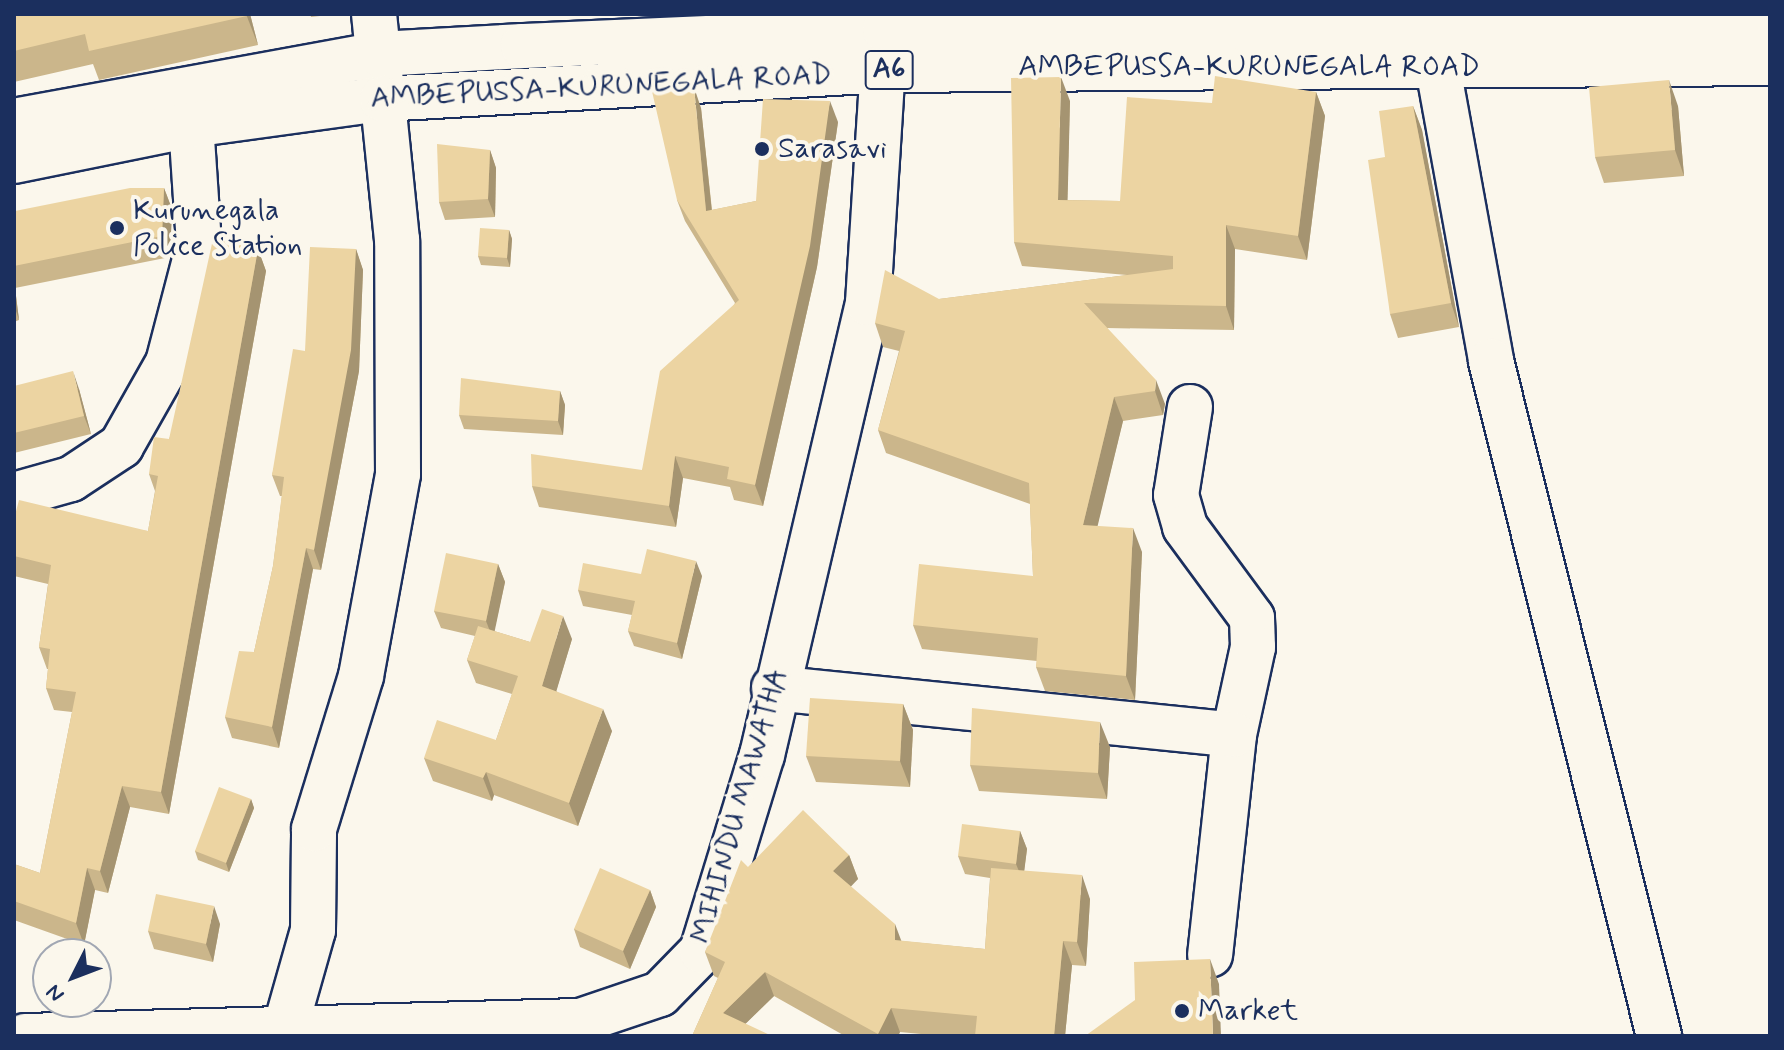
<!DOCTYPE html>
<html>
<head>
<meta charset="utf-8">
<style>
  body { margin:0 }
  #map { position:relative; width:1784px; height:1050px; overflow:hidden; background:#fbf7ec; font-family:Mynerve,sans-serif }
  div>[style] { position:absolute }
  .roads { filter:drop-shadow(2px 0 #1b2f5e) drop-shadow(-2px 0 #1b2f5e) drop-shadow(0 2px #1b2f5e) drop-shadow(0 -2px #1b2f5e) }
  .minor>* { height:44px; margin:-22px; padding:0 22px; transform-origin:22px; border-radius:22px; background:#fbf7ec }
  .highway>* { height:44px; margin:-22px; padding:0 22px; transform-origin:22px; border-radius:22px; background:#fbf7ec }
  .wall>* { inset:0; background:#cbb68b }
  .shaded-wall>* { inset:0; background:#a59471 }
  .building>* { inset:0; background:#ecd4a2 }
  .dots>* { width:22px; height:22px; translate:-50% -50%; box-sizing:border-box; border:4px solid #fbf7ec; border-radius:50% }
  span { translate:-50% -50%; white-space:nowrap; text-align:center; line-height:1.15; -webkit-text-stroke:8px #fbf7ec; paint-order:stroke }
  .shield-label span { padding:2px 6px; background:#fbf7ec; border:2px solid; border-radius:6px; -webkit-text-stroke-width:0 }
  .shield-label { font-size:28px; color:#1b2f5e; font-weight:700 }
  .street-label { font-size:30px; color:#1b2f5e }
  .poi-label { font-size:30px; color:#1b2f5e }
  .left { translate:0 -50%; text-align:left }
  .frame { position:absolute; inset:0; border:16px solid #1b2f5e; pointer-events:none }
  .north { position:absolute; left:32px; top:938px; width:80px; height:80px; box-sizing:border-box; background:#fbf7ec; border:2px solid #a1a7b3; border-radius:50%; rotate:228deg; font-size:22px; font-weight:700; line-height:32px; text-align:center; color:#1b2f5e }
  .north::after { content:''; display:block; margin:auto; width:28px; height:36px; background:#1b2f5e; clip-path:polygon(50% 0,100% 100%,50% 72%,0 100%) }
</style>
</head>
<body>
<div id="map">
  <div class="roads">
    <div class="minor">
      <div style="left:1438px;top:68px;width:298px;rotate:79.7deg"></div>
      <div style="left:1491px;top:361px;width:696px;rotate:76.02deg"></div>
      <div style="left:1190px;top:407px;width:89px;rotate:99deg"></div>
      <div style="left:1176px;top:495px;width:33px;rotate:74deg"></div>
      <div style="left:1185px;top:527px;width:113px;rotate:53.6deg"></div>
      <div style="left:1252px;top:618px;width:29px;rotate:88deg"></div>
      <div style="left:1253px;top:647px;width:90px;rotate:102.2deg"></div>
      <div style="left:1234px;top:735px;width:221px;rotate:96.2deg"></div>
      <div style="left:14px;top:495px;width:59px;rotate:-15.7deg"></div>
      <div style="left:71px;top:479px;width:60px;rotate:-33.4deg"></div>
      <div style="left:121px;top:446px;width:95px;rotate:-60.5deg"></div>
      <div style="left:168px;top:363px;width:123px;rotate:-75.4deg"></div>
      <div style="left:199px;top:244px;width:119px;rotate:-93.8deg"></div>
      <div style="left:774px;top:688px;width:462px;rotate:5.8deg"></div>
      <div style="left:285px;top:1029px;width:103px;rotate:-74.2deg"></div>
      <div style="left:313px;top:930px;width:101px;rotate:-89.4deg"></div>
      <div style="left:314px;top:829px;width:160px;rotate:-72.9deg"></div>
      <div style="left:361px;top:676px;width:205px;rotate:-79.6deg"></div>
      <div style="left:398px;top:474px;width:234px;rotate:-90.2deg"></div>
      <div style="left:397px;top:240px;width:227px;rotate:-95.8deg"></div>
      <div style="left:25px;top:1036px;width:555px;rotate:-1.55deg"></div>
      <div style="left:580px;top:1021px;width:84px;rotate:-18.6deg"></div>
      <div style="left:660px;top:994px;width:60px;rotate:-45.7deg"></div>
      <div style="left:702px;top:951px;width:205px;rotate:-73deg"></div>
      <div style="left:762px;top:755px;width:464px;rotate:-76.8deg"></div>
      <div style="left:868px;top:303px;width:271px;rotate:-86.4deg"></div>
    </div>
    <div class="highway">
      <div style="left:14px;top:121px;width:371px;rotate:-10.4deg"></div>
      <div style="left:379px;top:54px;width:144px;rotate:-3.2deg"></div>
      <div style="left:523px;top:46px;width:362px;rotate:-2.5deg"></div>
      <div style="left:885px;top:30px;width:885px;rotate:-0.39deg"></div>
      <div style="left:14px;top:161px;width:181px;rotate:-11.5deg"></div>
      <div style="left:191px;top:125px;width:193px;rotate:-7.8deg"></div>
      <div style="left:382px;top:99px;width:504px;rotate:-3.3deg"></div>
      <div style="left:885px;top:70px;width:885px;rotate:-0.45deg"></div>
    </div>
  </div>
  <div class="wall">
    <div style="clip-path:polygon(14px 14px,250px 14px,258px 45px,99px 80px,93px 64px,14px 82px)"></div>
    <div style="clip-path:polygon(310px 14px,338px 14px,311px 17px)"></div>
    <div style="clip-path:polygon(1316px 92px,1325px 116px,1307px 260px,1235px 249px,1234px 330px,1107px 328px,1165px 404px,1163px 415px,1123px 421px,1097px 526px,1142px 552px,1135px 700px,1045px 691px,1036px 667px,1037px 661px,922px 649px,913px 625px,1033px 576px,1030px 504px,886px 453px,878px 430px,899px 351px,883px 347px,875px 323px,939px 299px,1127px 275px,1022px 266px,1014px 242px,1070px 101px,1067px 200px,1120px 201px,1212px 103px)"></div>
    <div style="clip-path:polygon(1413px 106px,1422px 130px,1459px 327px,1398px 338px,1390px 314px,1385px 157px)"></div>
    <div style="clip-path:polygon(1678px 106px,1684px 176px,1604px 183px,1595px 157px)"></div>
    <div style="clip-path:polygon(701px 108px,712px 210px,756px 201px,838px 122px,817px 267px,763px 506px,734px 500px,730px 487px,683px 478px,676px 527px,539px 507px,532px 486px,642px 470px,735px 303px,685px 221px,677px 200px)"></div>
    <div style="clip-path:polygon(490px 150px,496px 168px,495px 217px,445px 220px,439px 202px)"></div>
    <div style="clip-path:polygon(164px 188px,172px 209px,170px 257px,15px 288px,19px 320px,14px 322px,14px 220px)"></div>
    <div style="clip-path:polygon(509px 230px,512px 239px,510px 267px,481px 265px,478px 256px)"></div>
    <div style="clip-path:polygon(258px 249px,266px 271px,169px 814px,130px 807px,108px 893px,95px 890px,84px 945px,14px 920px,14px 864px,40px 873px,72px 712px,54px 710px,46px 688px,48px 669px,47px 669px,39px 647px,48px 584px,14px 576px,14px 519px,148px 531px,155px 491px,149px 474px,169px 439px)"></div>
    <div style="clip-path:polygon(356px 249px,363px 270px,359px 371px,321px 570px,313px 569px,279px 748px,232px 738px,225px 717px,254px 652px,273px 566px,282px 496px,280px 496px,272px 475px,305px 351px)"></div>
    <div style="clip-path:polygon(14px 386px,79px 389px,91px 434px,14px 453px)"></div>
    <div style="clip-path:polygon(560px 391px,565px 405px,563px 435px,464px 429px,459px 415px)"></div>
    <div style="clip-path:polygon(498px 564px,505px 582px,494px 631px,530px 642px,572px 639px,556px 691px,612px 731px,578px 826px,494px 795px,492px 801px,433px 781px,424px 758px,496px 740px,512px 694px,476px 683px,467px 660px,475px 636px,441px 628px,434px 611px)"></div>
    <div style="clip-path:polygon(641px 574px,702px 576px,682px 659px,634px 646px,628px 631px,632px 615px,583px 606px,578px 590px)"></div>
    <div style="clip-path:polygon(903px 704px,913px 730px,910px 787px,816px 782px,806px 756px)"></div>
    <div style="clip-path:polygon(1110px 747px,1107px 799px,979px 791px,970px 765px)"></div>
    <div style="clip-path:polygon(251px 799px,254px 808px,229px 872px,198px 860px,195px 851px)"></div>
    <div style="clip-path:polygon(1020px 831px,1027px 849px,1024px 871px,1090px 899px,1086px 966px,1072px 965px,1065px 1036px,942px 1036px,900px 1032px,898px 1036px,845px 1036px,774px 996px,746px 1023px,692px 1036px,718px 978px,714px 976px,705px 952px,748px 867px,849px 855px,858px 879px,850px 886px,901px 941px,985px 949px,990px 878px,965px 874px,958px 856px)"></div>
    <div style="clip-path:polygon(650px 890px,656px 907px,630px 969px,580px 947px,574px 929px)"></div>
    <div style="clip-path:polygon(220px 924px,213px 962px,154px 949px,148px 931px)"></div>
  </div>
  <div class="shaded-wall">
    <div style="clip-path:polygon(246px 14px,250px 14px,258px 45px)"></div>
    <div style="clip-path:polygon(1061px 77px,1070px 101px,1067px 224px,1058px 200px)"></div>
    <div style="clip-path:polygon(1669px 80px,1678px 106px,1684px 176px,1675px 150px)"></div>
    <div style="clip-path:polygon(694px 87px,701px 108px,714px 232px,706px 211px)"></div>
    <div style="clip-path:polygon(1316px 92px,1325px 116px,1307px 260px,1298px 236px)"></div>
    <div style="clip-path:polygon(830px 101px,838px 122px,817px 267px,763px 506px,755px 485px)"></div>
    <div style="clip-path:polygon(1413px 106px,1422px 130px,1459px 327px,1451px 303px)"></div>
    <div style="clip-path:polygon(490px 150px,496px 168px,495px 217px,488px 199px)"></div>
    <div style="clip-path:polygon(164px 188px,172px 209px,170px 257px,162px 236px)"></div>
    <div style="clip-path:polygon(1226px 225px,1235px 249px,1234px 330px,1226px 306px)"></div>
    <div style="clip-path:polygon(509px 230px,512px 239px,510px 267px,507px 258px)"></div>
    <div style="clip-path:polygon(258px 249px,266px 271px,169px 814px,161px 792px)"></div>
    <div style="clip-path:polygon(356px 249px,363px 270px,359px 371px,321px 570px,314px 550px)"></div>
    <div style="clip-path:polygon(14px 286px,15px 288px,19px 320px,14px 305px)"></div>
    <div style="clip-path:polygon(73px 371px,79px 389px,91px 434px,84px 416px)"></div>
    <div style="clip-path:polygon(1156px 380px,1165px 404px,1163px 415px,1155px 391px)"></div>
    <div style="clip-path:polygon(560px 391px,565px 405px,563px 435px,558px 421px)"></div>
    <div style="clip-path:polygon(1114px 397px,1123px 421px,1092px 549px,1083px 525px)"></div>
    <div style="clip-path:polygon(675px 456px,683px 478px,676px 527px,669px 506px)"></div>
    <div style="clip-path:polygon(1133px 528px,1142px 552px,1135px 700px,1126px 676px)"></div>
    <div style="clip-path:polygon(306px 548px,313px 569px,279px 748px,272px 727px)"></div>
    <div style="clip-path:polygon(696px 561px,702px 576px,682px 659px,677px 643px)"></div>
    <div style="clip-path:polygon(498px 564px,505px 582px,493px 639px,486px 621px)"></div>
    <div style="clip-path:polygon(563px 616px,572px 639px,551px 709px,542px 686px)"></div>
    <div style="clip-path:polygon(903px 704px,913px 730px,910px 787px,900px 761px)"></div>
    <div style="clip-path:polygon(603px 709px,612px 731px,578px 826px,569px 803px)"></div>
    <div style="clip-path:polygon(1100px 722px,1110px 747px,1107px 799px,1098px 773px)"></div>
    <div style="clip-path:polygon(486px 772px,494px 795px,492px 801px,483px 778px)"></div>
    <div style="clip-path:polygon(122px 786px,130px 807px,108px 893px,100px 871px)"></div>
    <div style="clip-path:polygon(251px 799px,254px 808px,229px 872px,226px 863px)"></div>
    <div style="clip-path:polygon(1020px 831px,1027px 849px,1023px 881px,1016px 864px)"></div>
    <div style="clip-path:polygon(849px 855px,858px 879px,842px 896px,833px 871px)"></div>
    <div style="clip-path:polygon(87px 868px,95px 890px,84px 945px,76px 923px)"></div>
    <div style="clip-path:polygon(1082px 875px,1090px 899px,1086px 966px,1077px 942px)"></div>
    <div style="clip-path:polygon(650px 890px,656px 907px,630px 969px,623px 951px)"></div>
    <div style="clip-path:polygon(214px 906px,220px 924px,213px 962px,206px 944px)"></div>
    <div style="clip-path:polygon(895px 924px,904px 948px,895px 940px)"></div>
    <div style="clip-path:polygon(1063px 941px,1072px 965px,1065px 1036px,1054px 1036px)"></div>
    <div style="clip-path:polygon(1210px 959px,1219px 984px,1221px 1036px,1213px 1036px)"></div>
    <div style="clip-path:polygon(765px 972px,774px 996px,733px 1036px,723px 1013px)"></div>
    <div style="clip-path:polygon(891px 1008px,900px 1032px,898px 1036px,878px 1036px,878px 1034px)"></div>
  </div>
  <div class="building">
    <div style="clip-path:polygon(14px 14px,246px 14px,247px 16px,89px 51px,85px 34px,14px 51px)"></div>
    <div style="clip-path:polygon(1215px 76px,1316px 92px,1298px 236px,1226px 225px,1226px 306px,1084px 303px,1156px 380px,1155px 391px,1114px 397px,1083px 525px,1133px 528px,1126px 676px,1036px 667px,1038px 638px,913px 625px,919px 564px,1033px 576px,1029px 483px,878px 430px,905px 331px,875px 323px,885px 270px,939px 299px,1173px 269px,1173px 256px,1014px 242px,1011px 78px,1061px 77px,1058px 200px,1120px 201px,1127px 97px,1212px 103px)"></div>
    <div style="clip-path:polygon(1669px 80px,1675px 150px,1595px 157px,1589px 87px)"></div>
    <div style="clip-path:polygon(651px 87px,694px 87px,706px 211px,756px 201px,763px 99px,830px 101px,810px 246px,755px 485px,727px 479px,729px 467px,675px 456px,669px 506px,532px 486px,531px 454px,642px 470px,660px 371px,739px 300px,677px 200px)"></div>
    <div style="clip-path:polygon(1413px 106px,1451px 303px,1390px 314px,1368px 160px,1385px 157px,1379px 111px)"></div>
    <div style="clip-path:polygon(437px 144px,490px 150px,488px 199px,439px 202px)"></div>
    <div style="clip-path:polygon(130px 188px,164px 188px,162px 236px,14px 266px,14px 220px,16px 220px,15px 211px)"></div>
    <div style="clip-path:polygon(480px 228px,509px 230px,507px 258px,478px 256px)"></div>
    <div style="clip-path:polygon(213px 239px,258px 249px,161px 792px,122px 786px,100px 871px,87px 868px,76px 923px,14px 901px,14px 864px,40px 873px,76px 692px,46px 688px,50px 649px,39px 647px,51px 565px,14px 556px,14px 519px,19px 500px,148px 531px,158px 476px,149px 474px,154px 437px,169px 439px)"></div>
    <div style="clip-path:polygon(310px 247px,356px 249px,351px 350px,314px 550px,306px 548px,272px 727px,225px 717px,239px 651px,254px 652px,273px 566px,284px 477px,272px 475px,293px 349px,305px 351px)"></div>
    <div style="clip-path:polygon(73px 371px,84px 416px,14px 433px,14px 386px)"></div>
    <div style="clip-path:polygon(461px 378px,560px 391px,558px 421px,459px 415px)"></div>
    <div style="clip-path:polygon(647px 549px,696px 561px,677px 643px,628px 631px,635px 601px,578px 590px,583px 563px,641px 574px)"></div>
    <div style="clip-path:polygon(446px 553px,498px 564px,486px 621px,434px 611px)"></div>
    <div style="clip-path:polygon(542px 609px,563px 616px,542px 686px,603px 709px,569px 803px,486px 772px,483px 778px,424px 758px,437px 720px,496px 740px,518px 676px,467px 660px,478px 626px,530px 642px)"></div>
    <div style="clip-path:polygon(810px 698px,903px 704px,900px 761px,806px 756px)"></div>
    <div style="clip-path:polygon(972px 708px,1100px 722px,1098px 773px,970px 765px)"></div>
    <div style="clip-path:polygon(219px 787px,251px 799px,226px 863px,195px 851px)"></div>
    <div style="clip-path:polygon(803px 810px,849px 855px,833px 871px,895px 924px,895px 940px,985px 949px,991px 868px,1082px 875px,1077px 942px,1063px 941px,1054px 1036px,975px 1036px,977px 1016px,891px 1008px,878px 1034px,765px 972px,723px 1013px,772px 1036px,692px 1036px,725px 962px,705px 952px,741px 860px,748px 867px)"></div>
    <div style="clip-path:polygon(962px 824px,1020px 831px,1016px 864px,958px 856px)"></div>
    <div style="clip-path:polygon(600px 868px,650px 890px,623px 951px,574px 929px)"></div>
    <div style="clip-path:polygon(156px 894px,214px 906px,206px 944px,148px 931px)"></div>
    <div style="clip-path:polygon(1210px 959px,1213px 1036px,1085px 1036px,1135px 1000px,1134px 962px)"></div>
    <div style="clip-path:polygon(533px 1035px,533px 1036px,469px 1036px)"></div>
  </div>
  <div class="dots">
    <div style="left:762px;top:149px;background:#1b2f5e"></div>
    <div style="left:117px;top:228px;background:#1b2f5e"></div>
    <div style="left:1182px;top:1011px;background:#1b2f5e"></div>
  </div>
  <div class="shield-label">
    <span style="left:889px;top:70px">A6</span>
  </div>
  <div class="street-label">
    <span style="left:1249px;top:67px">AMBEPUSSA-KURUNEGALA ROAD</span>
    <span style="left:601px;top:87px;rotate:-3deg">AMBEPUSSA-KURUNEGALA ROAD</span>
    <span style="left:740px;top:806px;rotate:-74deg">MIHINDU MAWATHA</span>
  </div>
  <div class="poi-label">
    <span class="left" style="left:778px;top:149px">Sarasavi</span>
    <span class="left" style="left:133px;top:228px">Kurunegala<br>Police Station</span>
    <span class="left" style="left:1198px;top:1011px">Market</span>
  </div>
  <div class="frame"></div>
  <div class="north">N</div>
</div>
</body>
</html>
